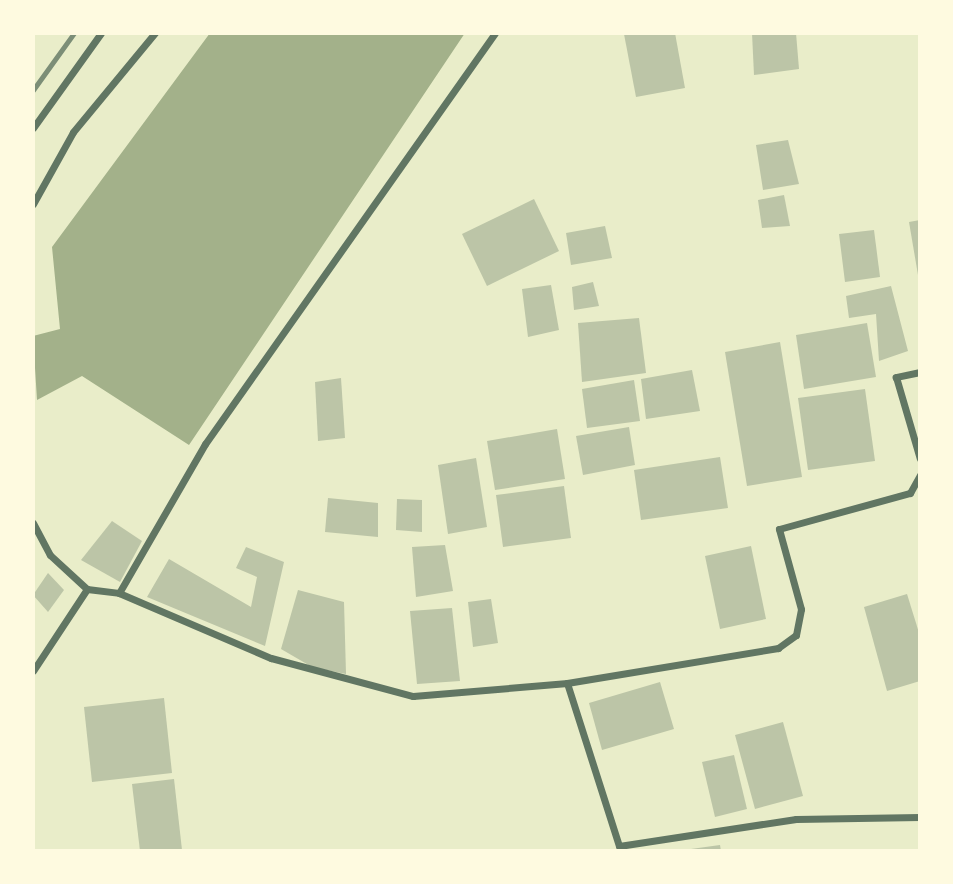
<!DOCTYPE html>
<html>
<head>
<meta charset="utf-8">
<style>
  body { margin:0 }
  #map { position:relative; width:953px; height:884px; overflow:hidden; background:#e9edc9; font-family:"Varela Round",sans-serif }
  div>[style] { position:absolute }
  .water>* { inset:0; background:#a3b18a }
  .building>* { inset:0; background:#bcc5a7 }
  .minor>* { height:7px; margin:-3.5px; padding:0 3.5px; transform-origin:3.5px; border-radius:3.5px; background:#617663 }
  .rail>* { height:5px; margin:-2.5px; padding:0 2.5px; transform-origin:2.5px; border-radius:2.5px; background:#7c8e77 }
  span { translate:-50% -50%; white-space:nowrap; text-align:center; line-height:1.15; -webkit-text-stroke:7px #fefae0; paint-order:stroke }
  .frame { position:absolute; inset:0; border:35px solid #fefae0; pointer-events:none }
</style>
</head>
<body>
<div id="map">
  <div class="water">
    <div style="clip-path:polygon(210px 33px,465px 33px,189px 445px,82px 376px,37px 400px,33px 336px,60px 329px,52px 247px)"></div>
  </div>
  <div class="building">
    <div style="clip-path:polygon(675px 33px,685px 88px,636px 97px,624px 34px)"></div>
    <div style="clip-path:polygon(752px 33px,796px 33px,799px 69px,754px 75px)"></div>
    <div style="clip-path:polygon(788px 140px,799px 184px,763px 190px,756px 145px)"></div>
    <div style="clip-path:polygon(784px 195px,790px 226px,762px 228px,758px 200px)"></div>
    <div style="clip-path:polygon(534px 199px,559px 251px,487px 286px,462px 234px)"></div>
    <div style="clip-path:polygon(920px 220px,920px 275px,918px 275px,909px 222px)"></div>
    <div style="clip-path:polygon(605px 226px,612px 258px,571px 265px,566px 233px)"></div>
    <div style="clip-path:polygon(874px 230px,880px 277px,845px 282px,839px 234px)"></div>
    <div style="clip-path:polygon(593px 282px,599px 306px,574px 310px,572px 287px)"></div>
    <div style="clip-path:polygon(551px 285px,559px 330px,528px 337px,522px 289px)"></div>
    <div style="clip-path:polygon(891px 286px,908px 351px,879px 361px,876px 314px,849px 318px,846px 296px)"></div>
    <div style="clip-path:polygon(639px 318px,646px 373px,582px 382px,578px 323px)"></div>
    <div style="clip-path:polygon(867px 323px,876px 377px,804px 389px,796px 335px)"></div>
    <div style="clip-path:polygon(780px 342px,802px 477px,747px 486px,725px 352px)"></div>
    <div style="clip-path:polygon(692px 370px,700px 411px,646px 419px,641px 379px)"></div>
    <div style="clip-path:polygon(341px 378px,345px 438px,318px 441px,315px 382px)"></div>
    <div style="clip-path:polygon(634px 380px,640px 421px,587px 428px,582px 389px)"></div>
    <div style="clip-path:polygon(865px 389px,875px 461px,808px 470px,798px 398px)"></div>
    <div style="clip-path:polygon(629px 427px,635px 465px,583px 475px,576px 436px)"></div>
    <div style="clip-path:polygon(557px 429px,565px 479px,495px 490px,487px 441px)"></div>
    <div style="clip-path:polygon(720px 457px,728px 508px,641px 520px,634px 470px)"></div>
    <div style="clip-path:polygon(476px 458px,487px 527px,448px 534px,438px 465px)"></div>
    <div style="clip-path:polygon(564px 486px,571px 538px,503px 547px,496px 495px)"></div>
    <div style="clip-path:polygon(328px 498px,378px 503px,378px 537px,325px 532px)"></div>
    <div style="clip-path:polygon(397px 499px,422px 500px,422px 532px,396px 530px)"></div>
    <div style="clip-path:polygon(112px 521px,142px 541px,120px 582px,81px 560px)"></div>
    <div style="clip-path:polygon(445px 545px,453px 591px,416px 597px,412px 547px)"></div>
    <div style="clip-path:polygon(751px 546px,766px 619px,720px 629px,705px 556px)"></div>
    <div style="clip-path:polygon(246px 547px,284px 562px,265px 646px,147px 597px,169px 559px,251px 607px,257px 577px,236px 568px)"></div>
    <div style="clip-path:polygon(48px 573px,64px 590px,48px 612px,33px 595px)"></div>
    <div style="clip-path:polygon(298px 590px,344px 602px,346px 674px,312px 667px,281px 649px)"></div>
    <div style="clip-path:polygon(907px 594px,920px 636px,920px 681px,887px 691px,864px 607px)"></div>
    <div style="clip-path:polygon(491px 599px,498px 643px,473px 647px,468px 602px)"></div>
    <div style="clip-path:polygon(452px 608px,460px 681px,417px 684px,410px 611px)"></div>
    <div style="clip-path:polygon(660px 682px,674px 729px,602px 750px,589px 703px)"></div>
    <div style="clip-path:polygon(164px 698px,172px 773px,92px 782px,84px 707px)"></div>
    <div style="clip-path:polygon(783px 722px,803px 796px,755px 809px,735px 735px)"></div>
    <div style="clip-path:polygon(734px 755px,747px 809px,715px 817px,702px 762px)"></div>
    <div style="clip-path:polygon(174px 779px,182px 850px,140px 851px,132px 784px)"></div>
    <div style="clip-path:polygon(720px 845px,721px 851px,691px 851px,691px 849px)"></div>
  </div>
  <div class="minor">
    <div style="left:33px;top:128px;width:117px;rotate:-54.4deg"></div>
    <div style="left:33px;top:204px;width:82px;rotate:-60.9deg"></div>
    <div style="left:73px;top:132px;width:129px;rotate:-50.4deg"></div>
    <div style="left:920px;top:372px;width:25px;rotate:168deg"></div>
    <div style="left:896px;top:377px;width:85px;rotate:73.7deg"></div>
    <div style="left:33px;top:523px;width:36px;rotate:62deg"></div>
    <div style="left:50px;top:555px;width:50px;rotate:42.6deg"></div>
    <div style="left:87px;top:589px;width:98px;rotate:123.4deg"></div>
    <div style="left:87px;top:589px;width:32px;rotate:7deg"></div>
    <div style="left:119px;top:593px;width:165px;rotate:23.2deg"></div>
    <div style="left:271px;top:658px;width:147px;rotate:15deg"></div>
    <div style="left:413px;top:696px;width:155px;rotate:-4.8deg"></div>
    <div style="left:567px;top:683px;width:171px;rotate:72.3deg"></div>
    <div style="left:619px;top:846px;width:179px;rotate:-8.7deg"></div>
    <div style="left:796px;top:819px;width:124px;rotate:-0.9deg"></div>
    <div style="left:119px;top:593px;width:172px;rotate:-60deg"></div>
    <div style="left:205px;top:444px;width:503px;rotate:-54.79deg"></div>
    <div style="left:567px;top:683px;width:214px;rotate:-9.4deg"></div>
    <div style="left:778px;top:648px;width:22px;rotate:-36deg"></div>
    <div style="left:796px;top:635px;width:26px;rotate:-79deg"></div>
    <div style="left:801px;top:609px;width:83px;rotate:-105.4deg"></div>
    <div style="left:779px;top:529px;width:136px;rotate:-15.4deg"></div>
    <div style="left:910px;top:493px;width:21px;rotate:-61deg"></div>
  </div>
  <div class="rail">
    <div style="left:33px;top:90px;width:70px;rotate:-54.3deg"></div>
  </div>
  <div class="frame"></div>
</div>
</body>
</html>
